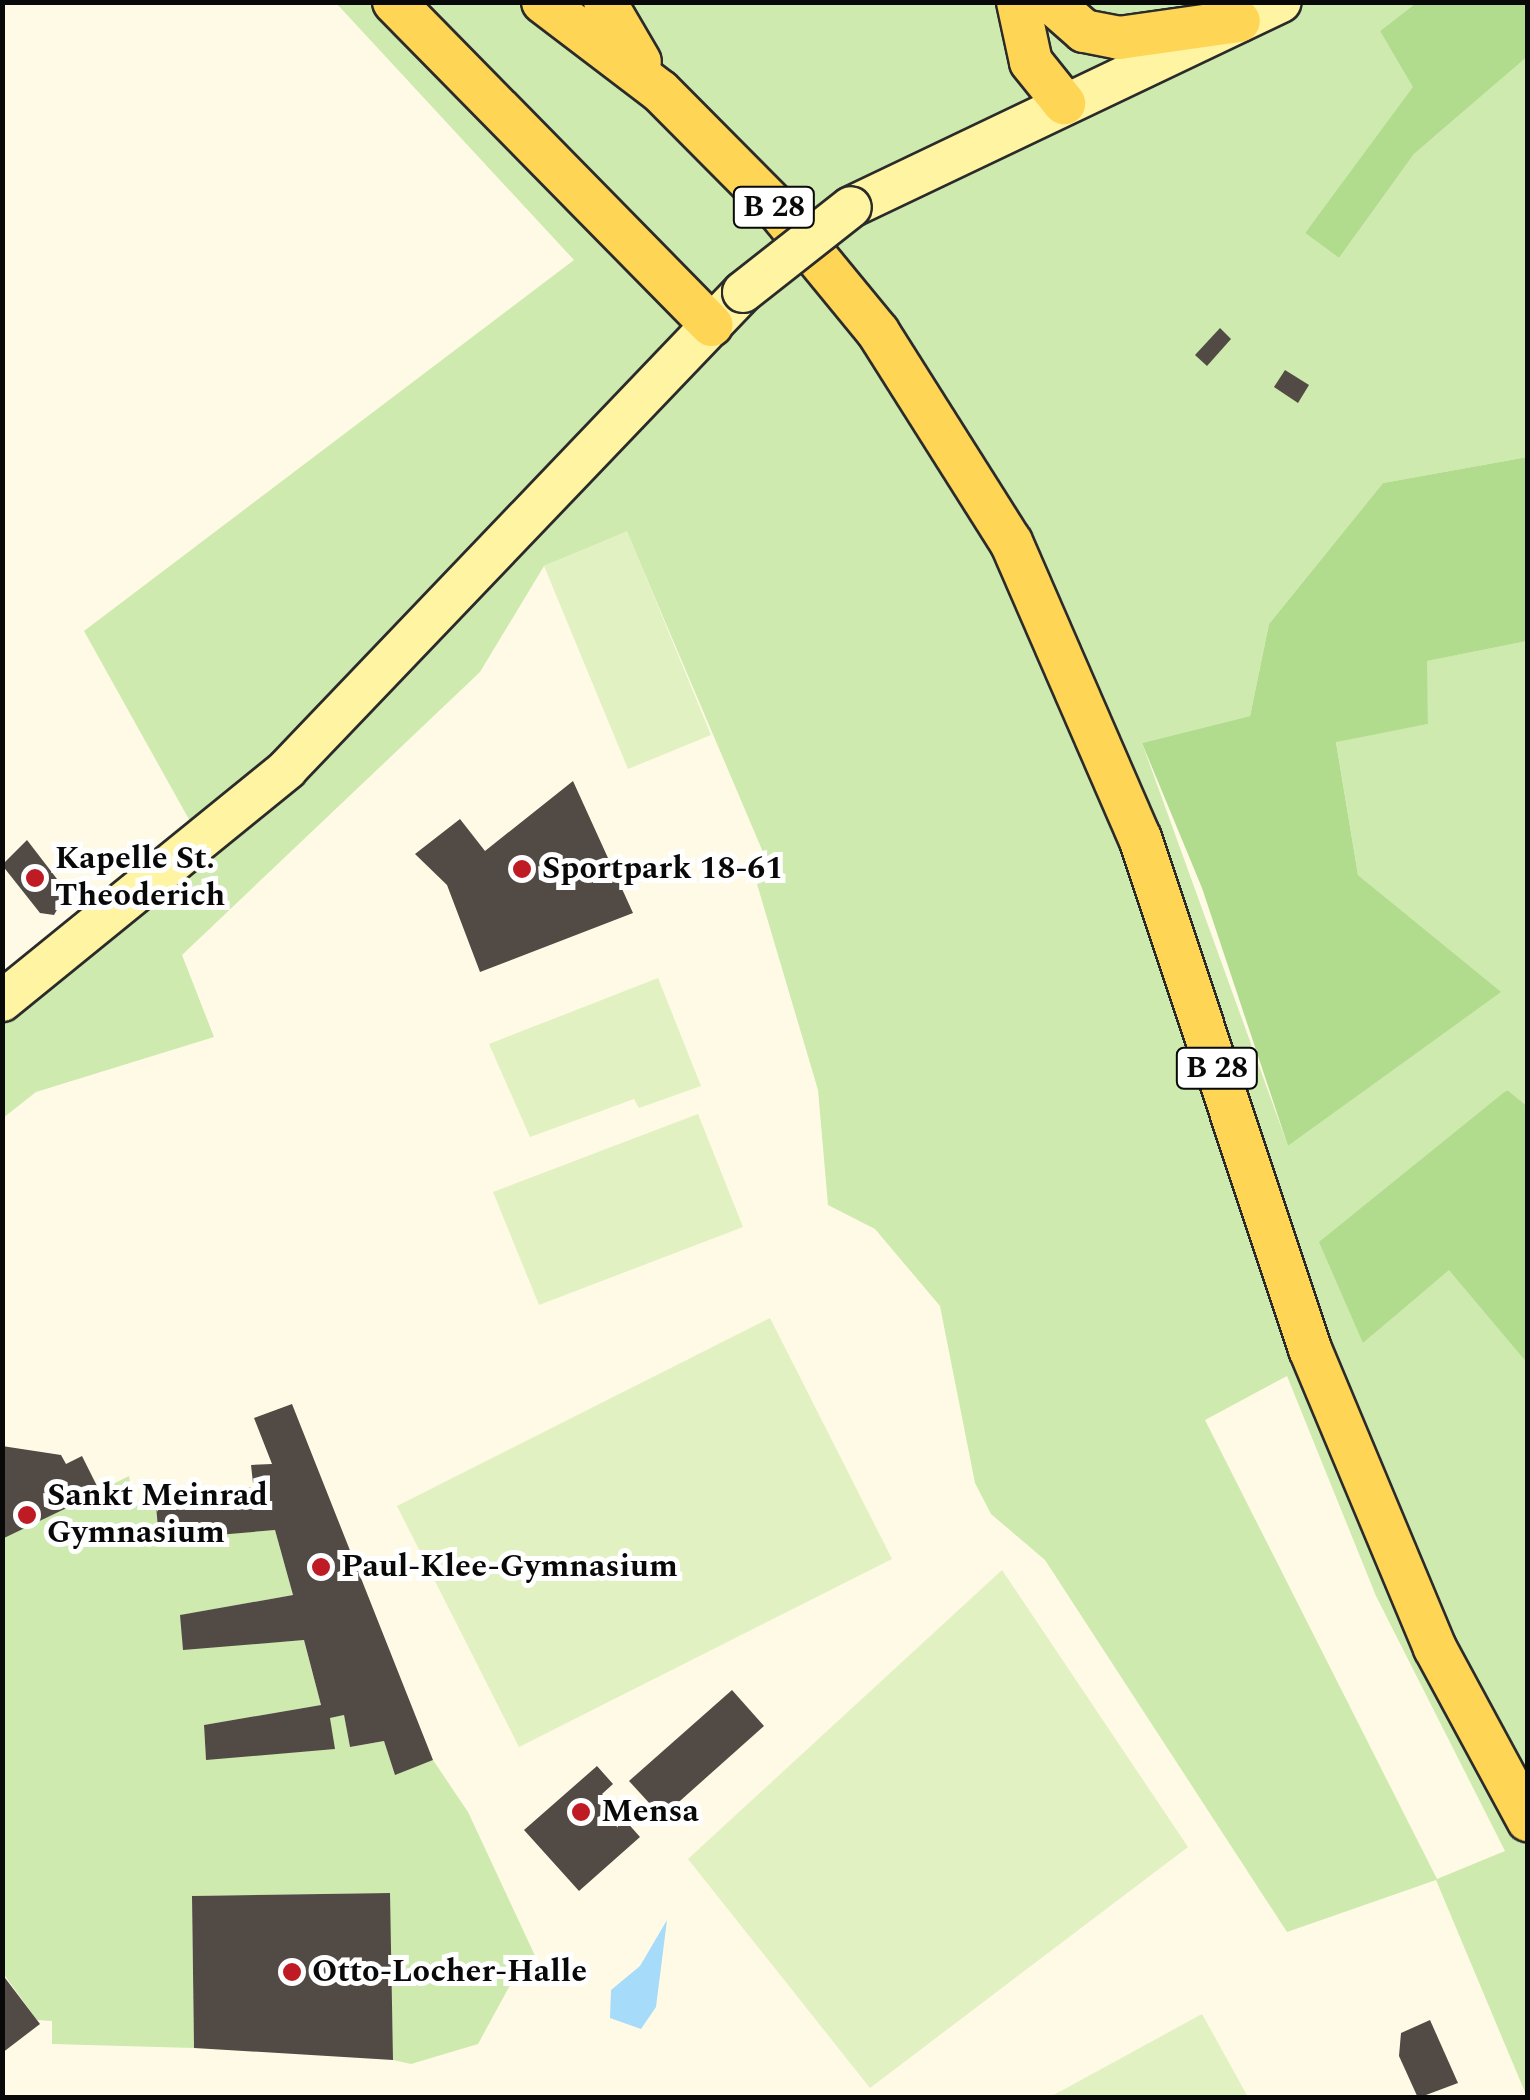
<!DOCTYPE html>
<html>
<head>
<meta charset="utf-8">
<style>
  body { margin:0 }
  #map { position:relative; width:1530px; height:2100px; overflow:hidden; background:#fffae6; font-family:Spectral,serif }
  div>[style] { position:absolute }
  .green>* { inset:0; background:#ceeaae }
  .forest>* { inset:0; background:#b1dc8d }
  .pitch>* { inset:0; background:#e1f1c1 }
  .water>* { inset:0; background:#a7dbfa }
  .building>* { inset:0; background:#524a45 }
  .roads { filter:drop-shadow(2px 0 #2b2b2b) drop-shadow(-2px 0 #2b2b2b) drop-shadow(0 2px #2b2b2b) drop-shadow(0 -2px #2b2b2b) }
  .secondary>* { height:40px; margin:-20px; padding:0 20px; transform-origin:20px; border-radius:20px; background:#fff4a1 }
  .primary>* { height:42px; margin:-21px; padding:0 21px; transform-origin:21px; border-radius:21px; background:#ffd556 }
  .bridges { filter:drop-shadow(2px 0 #2b2b2b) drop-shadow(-2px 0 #2b2b2b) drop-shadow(0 2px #2b2b2b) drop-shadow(0 -2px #2b2b2b) }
  .secondary-bridge>* { height:40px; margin:-20px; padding:0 20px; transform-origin:20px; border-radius:20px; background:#fff4a1 }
  .dots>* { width:28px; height:28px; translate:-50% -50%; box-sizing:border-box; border:5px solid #fff; border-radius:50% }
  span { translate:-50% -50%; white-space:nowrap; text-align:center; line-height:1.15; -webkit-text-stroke:10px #fff; paint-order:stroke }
  .shield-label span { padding:2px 8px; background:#fff; border:2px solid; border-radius:8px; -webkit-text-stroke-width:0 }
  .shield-label { font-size:30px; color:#090909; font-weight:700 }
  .poi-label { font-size:32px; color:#090909; font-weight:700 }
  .left { translate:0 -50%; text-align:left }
  .frame { position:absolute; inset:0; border:5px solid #090909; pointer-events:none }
</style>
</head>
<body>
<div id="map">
  <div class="green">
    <div style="clip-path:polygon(evenodd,336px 3px,1416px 3px,1380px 31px,1414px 87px,1305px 233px,1339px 258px,1414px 154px,1527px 57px,1527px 457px,1383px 483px,1269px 624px,1250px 716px,1142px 743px,1288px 1146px,1500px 992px,1358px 875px,1336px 741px,1428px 724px,1426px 661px,1527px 641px,1527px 1106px,1506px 1090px,1363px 1343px,1449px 1269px,1527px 1363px,1527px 2097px,1436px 1880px,1287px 1932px,1045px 1560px,991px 1514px,975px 1483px,940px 1306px,875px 1229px,828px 1205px,818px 1090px,757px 884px,774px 878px,627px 532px,544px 566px,480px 672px,182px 955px,214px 1037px,36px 1092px,3px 1118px,3px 972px,191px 823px,84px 631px,574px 260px,336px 3px,1287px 1376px,1376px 1596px,1505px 1851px,1437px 1879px,1205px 1420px,1287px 1376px)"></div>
    <div style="clip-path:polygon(129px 1476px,133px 1499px,156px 1505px,160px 1539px,275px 1530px,293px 1595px,181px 1615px,183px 1649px,304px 1640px,321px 1705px,204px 1725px,206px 1759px,334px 1749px,330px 1718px,344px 1715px,350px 1747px,384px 1741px,395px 1774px,433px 1760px,468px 1812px,537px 1960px,509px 1987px,478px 2044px,411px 2064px,393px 2060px,389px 1893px,192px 1896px,194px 2048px,52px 2044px,52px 2021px,37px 2020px,3px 1973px,2px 1539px)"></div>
  </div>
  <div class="forest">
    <div style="clip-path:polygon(1416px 3px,1527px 3px,1527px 57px,1414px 154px,1339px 258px,1305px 233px,1413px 87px,1380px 31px)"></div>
    <div style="clip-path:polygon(1527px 457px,1527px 641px,1427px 661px,1428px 724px,1336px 742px,1358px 875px,1501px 992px,1288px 1146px,1202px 888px,1142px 743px,1250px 716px,1269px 624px,1383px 483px)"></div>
    <div style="clip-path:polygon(1507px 1090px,1527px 1106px,1527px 1363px,1449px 1270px,1363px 1343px,1319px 1242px)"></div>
  </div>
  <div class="pitch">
    <div style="clip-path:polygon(627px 531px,711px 735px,628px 769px,544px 566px)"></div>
    <div style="clip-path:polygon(658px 978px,701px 1086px,639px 1108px,634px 1099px,530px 1137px,489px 1044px)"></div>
    <div style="clip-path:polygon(698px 1114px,743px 1227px,539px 1305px,493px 1192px)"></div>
    <div style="clip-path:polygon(770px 1318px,892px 1559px,519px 1747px,397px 1506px)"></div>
    <div style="clip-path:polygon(1002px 1570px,1188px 1847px,870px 2088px,688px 1859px)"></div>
    <div style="clip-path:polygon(1202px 2014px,1248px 2097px,1050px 2097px)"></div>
  </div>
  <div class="water">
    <div style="clip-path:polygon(667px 1920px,656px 2007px,641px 2029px,610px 2018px,611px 1990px,640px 1966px)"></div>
  </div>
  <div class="building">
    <div style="clip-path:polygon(1220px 328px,1231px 339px,1207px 366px,1195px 355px)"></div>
    <div style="clip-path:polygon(1285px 370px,1309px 385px,1298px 403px,1274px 387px)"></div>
    <div style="clip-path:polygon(573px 781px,633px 913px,480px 972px,447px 885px,415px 854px,460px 819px,485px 851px)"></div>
    <div style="clip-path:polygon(27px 840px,67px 892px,54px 915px,40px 913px,2px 865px)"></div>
    <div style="clip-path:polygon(292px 1404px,433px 1760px,395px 1775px,384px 1741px,350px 1747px,344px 1715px,330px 1718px,335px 1749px,206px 1760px,204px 1725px,321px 1705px,304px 1640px,183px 1650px,180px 1615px,293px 1595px,275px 1530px,159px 1540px,156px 1505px,264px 1485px,253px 1483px,251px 1465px,272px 1464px,254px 1418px)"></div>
    <div style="clip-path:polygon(2px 1446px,61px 1455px,66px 1464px,82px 1456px,100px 1492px,2px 1539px)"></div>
    <div style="clip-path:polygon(732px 1690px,764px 1726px,662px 1817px,629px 1781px)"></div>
    <div style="clip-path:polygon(597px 1766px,613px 1784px,602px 1794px,640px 1837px,579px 1891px,524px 1830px)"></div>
    <div style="clip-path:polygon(390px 1893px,393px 2060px,194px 2048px,192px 1896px)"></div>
    <div style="clip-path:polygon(2px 1974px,40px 2024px,2px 2053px)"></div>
    <div style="clip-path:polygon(1430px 2020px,1458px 2083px,1418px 2098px,1399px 2056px,1401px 2033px)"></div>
  </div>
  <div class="roads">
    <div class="secondary">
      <div style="left:851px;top:207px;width:476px;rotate:-25.5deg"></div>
      <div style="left:2px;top:1001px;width:367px;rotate:-39.1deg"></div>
      <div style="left:287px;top:769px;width:660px;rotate:-46.29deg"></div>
    </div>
    <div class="primary">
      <div style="left:394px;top:2px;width:453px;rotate:45.5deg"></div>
      <div style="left:543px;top:2px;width:147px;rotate:37.3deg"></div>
      <div style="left:660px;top:91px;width:166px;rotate:45.2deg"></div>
      <div style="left:777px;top:209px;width:159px;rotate:50.6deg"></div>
      <div style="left:878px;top:332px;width:249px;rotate:57.7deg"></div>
      <div style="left:1011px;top:542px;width:323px;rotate:66.5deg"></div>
      <div style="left:1140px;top:838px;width:539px;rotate:71.6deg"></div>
      <div style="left:1310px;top:1349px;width:324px;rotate:67.3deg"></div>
      <div style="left:1435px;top:1648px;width:196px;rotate:61.6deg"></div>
      <div style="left:605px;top:2px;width:69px;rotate:59.7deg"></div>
      <div style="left:1018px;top:2px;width:61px;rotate:77.8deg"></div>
      <div style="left:1031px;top:62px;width:53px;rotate:51.2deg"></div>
      <div style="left:1051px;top:2px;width:44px;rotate:41.3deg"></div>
      <div style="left:1084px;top:31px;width:36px;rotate:11deg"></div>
      <div style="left:1119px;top:38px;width:121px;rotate:-8.1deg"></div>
    </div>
  </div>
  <div class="bridges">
    <div class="secondary-bridge">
      <div style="left:743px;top:292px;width:137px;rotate:-38.2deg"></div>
    </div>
  </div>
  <div class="dots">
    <div style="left:522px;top:869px;background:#bf1b24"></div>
    <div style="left:35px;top:878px;background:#bf1b24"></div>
    <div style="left:27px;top:1515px;background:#bf1b24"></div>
    <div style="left:321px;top:1567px;background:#bf1b24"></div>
    <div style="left:581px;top:1812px;background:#bf1b24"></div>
    <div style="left:292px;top:1972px;background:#bf1b24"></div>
  </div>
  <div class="shield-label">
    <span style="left:774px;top:207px">B 28</span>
    <span style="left:1217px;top:1068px">B 28</span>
  </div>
  <div class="poi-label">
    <span class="left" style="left:55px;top:878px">Kapelle St.<br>Theoderich</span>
    <span class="left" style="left:542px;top:869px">Sportpark 18-61</span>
    <span class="left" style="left:47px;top:1515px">Sankt Meinrad<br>Gymnasium</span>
    <span class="left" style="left:341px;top:1567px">Paul-Klee-Gymnasium</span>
    <span class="left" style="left:601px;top:1812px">Mensa</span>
    <span class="left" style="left:312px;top:1972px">Otto-Locher-Halle</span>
  </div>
  <div class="frame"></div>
</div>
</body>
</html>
